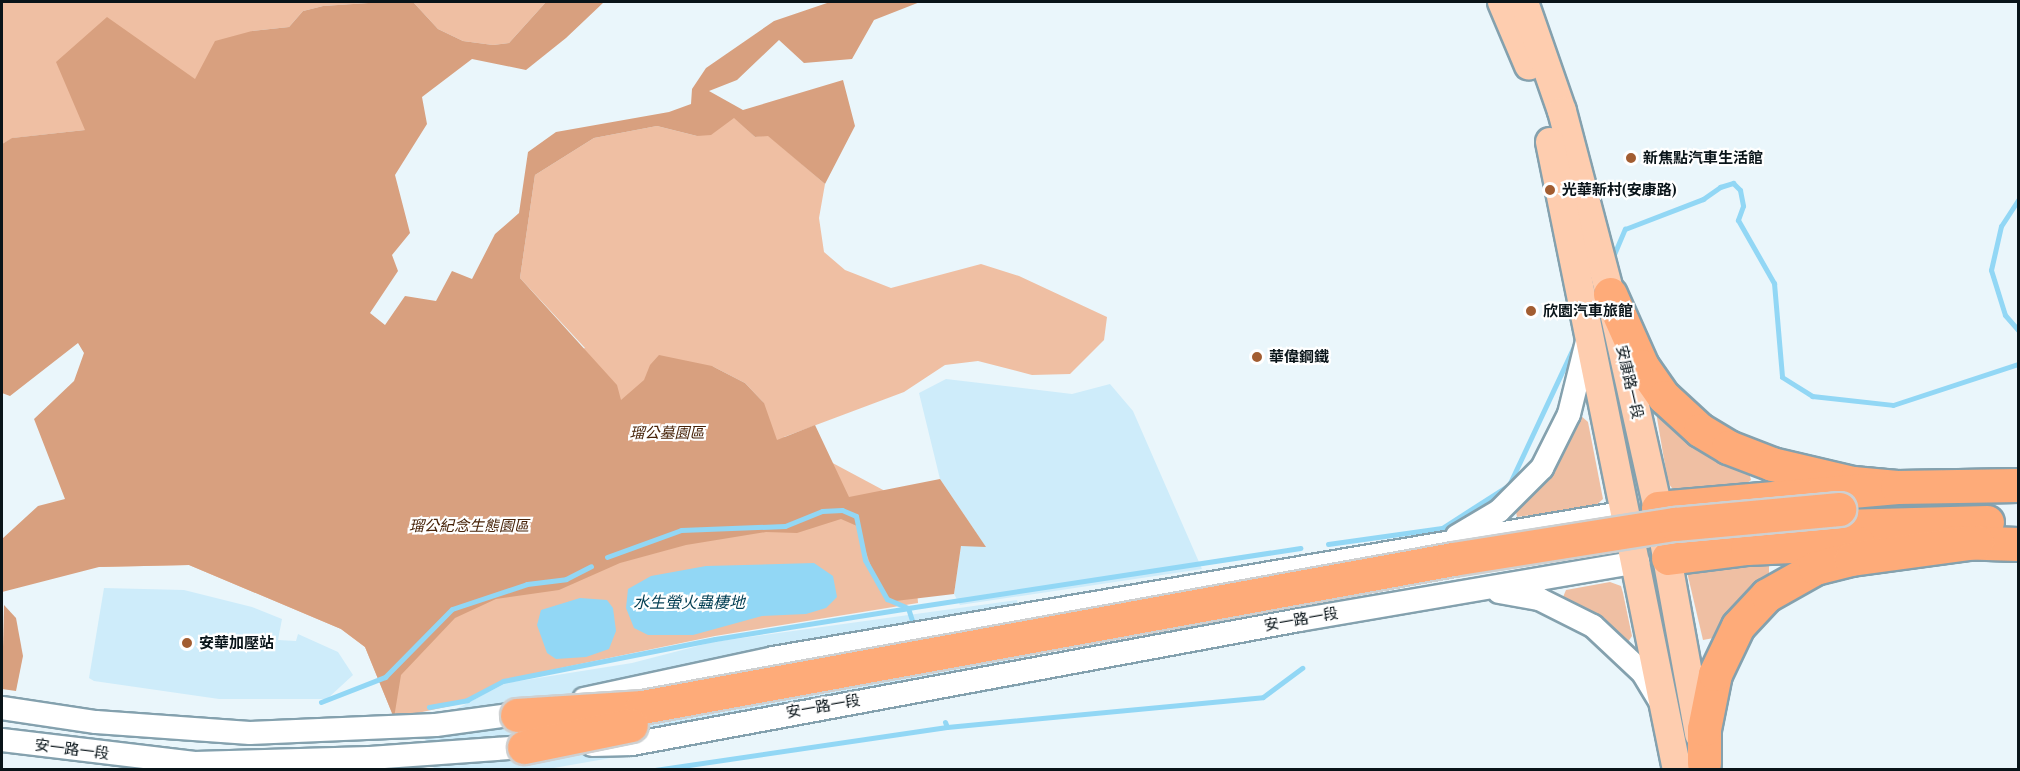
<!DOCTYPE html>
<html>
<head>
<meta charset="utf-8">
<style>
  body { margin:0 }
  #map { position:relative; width:2020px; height:771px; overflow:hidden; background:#eaf6fb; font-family:"Playfair Display","Noto Sans TC",serif }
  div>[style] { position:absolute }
  .built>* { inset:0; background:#ceecfa }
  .green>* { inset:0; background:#efbfa3 }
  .forest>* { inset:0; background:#d8a07f }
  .water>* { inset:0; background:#92d7f5 }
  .stream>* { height:5px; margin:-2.5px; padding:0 2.5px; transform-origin:2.5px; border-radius:2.5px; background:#92d7f5 }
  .roads { filter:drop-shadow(2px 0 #84a1ae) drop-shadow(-2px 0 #84a1ae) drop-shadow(0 2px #84a1ae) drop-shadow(0 -2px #84a1ae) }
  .minor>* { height:22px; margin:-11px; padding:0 11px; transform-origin:11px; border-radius:11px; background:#fff }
  .major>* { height:28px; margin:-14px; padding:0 14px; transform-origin:14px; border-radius:14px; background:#fecdaf }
  .highway>* { height:33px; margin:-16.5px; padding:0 16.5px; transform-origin:16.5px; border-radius:16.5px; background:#feab79 }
  .bridges { filter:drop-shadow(2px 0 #ced0d1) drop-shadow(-2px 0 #ced0d1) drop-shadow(0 2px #ced0d1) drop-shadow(0 -2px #ced0d1) }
  .highway-bridge>* { height:33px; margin:-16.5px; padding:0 16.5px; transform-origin:16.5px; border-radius:16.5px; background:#feab79 }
  .dots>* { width:16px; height:16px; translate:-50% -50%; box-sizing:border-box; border:3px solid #fff; border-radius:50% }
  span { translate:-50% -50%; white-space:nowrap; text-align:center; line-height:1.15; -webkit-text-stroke:4.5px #fff; paint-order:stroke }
  .poi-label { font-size:15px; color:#091419; font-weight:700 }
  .left { translate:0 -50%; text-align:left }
  .street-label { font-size:15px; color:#091419 }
  .park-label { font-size:15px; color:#472309; font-style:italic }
  .water-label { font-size:16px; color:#003d52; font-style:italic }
  .frame { position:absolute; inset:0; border:3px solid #091419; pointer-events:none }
</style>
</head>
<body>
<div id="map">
  <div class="built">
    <div style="clip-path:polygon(946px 379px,1072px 394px,1110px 384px,1133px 411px,1202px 569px,960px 605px,954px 594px,961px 546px,985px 546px,940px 479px,919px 393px)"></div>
    <div style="clip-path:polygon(104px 588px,184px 590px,252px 607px,282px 619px,278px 640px,296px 641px,298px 634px,338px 652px,353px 675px,327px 699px,219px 699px,94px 681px,89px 678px)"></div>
    <div style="clip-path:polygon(1017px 600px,1036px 683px,548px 769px,434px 769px,419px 718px,458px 708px,506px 683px,632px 663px,713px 642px)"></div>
  </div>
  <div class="green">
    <div style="clip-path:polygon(2px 2px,383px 2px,323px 6px,303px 11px,289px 27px,252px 31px,196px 79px,85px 130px,13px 138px,2px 144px)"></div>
    <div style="clip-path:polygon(389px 2px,546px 2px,509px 43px,493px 45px,463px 41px,438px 29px,414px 3px)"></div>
    <div style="clip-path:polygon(evenodd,734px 117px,755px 137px,768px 135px,825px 184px,819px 218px,824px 252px,845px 270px,891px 288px,981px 264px,1019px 276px,1107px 317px,1104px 340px,1070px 374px,1032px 375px,978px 361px,945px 365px,904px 392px,784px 437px,885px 491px,912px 524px,918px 603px,715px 636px,503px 680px,455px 705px,394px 718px,365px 647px,341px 629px,189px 565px,99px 567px,585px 348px,520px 278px,535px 175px,594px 138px,657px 126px,697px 136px,734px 117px,712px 366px,745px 383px,764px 403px,712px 366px)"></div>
    <div style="clip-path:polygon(1656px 412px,1748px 469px,1751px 480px,1747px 483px,1676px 493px,1668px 483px)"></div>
    <div style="clip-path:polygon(1580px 415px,1588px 422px,1603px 499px,1594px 507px,1517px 517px,1515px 507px)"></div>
    <div style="clip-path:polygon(1769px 562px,1769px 576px,1719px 637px,1703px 640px,1687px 572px)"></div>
    <div style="clip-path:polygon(1610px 582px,1621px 586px,1623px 593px,1632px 636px,1628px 642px,1563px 597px,1566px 590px)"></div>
  </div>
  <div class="forest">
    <div style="clip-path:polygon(383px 2px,414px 3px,438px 29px,463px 41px,493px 45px,509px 43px,546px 2px,604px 2px,566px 38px,526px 70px,472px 59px,422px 97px,427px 124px,395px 175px,410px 233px,392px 255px,398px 271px,370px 313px,385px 325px,405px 296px,436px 301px,452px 271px,472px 279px,495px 234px,519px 213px,528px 152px,556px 132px,669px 112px,691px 104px,692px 89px,706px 68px,774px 21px,830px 2px,920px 2px,874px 20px,852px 59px,804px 63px,779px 40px,737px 80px,709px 91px,743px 110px,843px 80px,855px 126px,825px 184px,768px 136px,755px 137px,734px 118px,711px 135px,697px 136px,657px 126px,594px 138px,535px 175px,520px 278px,617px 385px,621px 400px,644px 380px,650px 365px,659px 355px,712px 366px,745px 383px,764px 403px,777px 440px,815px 425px,849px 497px,940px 479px,986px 547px,961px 546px,954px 594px,887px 602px,877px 584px,857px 526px,841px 519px,797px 533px,766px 532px,686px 545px,620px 563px,559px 590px,496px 599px,455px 618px,401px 675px,394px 718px,365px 647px,341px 629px,189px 565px,99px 567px,2px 592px,2px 539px,38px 506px,65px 499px,34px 419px,74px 381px,84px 353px,78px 343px,10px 396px,2px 393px,2px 144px,12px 138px,85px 130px,56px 62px,107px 17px,195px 79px,215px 41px,252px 31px,289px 27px,303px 11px,323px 6px)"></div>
    <div style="clip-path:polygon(4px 605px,16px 618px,23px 656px,16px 691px,2px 689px)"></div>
  </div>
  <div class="water">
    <div style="clip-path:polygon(814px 563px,833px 576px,837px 597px,826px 608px,806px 614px,762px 616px,693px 635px,648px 635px,634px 628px,626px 608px,628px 589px,651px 576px,706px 566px)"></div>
    <div style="clip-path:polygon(580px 598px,607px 600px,613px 608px,616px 631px,609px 649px,586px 657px,556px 659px,547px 653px,537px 625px,541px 610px)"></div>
  </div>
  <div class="stream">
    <div style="left:2018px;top:200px;width:31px;rotate:123deg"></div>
    <div style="left:2001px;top:226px;width:45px;rotate:102.8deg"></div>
    <div style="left:1991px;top:270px;width:47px;rotate:72.7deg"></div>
    <div style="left:2005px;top:315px;width:20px;rotate:49deg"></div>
    <div style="left:1612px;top:259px;width:33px;rotate:-67deg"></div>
    <div style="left:1625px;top:229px;width:84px;rotate:-21deg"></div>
    <div style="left:1703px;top:199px;width:21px;rotate:-35deg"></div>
    <div style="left:1720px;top:187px;width:14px;rotate:-17deg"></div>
    <div style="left:1733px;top:183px;width:10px;rotate:45deg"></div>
    <div style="left:1740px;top:190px;width:16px;rotate:79deg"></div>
    <div style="left:1743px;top:206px;width:15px;rotate:110deg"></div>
    <div style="left:1738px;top:220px;width:73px;rotate:60.3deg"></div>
    <div style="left:1774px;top:283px;width:94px;rotate:85.1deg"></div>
    <div style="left:1782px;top:377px;width:36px;rotate:32deg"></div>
    <div style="left:1812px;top:396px;width:81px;rotate:6.3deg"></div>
    <div style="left:1893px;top:405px;width:132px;rotate:-18.2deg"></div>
    <div style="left:1328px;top:544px;width:115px;rotate:-8deg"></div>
    <div style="left:1442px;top:528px;width:80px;rotate:-32.7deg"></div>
    <div style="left:1509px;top:485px;width:158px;rotate:-64.9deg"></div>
    <div style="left:607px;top:557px;width:79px;rotate:-20deg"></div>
    <div style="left:681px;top:530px;width:104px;rotate:-2.2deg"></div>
    <div style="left:785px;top:526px;width:40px;rotate:-22deg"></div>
    <div style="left:822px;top:511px;width:20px;rotate:-3deg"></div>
    <div style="left:842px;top:510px;width:15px;rotate:23deg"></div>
    <div style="left:856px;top:516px;width:45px;rotate:78.4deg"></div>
    <div style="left:865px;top:560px;width:45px;rotate:60.6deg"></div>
    <div style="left:887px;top:599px;width:23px;rotate:23deg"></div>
    <div style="left:908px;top:608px;width:397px;rotate:-8.7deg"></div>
    <div style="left:321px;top:702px;width:69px;rotate:-21.3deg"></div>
    <div style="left:385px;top:677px;width:95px;rotate:-45.4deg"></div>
    <div style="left:452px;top:609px;width:79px;rotate:-18.4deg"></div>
    <div style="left:527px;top:584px;width:39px;rotate:-7deg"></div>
    <div style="left:566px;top:579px;width:28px;rotate:-27deg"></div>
    <div style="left:429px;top:707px;width:39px;rotate:-10deg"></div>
    <div style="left:467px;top:700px;width:41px;rotate:-27.8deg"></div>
    <div style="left:503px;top:681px;width:216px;rotate:-11.2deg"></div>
    <div style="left:715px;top:639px;width:195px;rotate:-9.1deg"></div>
    <div style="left:908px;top:608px;width:22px;rotate:72deg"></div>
    <div style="left:945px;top:722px;width:5px;rotate:68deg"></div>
    <div style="left:947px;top:727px;width:317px;rotate:-5.4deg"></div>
    <div style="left:1263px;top:697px;width:49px;rotate:-36.6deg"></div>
    <div style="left:655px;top:770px;width:295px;rotate:-8.4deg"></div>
  </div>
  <div class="roads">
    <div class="minor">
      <div style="left:1457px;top:536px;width:49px;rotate:-30.8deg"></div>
      <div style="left:1499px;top:511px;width:61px;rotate:-45deg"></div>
      <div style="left:1542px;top:468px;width:60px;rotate:-63.4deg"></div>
      <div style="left:1569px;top:414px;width:75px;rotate:-76.1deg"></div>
      <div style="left:1499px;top:592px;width:41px;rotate:9.9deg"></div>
      <div style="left:1539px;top:599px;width:60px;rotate:26.6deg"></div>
      <div style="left:1593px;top:626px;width:69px;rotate:43.2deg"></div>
      <div style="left:1643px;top:673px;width:31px;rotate:59deg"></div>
      <div style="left:584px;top:699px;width:193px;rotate:-12.2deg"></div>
      <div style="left:773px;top:658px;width:866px;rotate:-9.7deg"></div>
      <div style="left:2px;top:708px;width:95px;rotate:8.5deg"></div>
      <div style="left:96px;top:722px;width:154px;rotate:4.1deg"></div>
      <div style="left:250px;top:733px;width:186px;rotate:-2.5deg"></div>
      <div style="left:436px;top:725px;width:96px;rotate:-7.8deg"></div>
      <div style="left:2px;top:740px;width:194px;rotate:6.8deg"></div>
      <div style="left:195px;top:763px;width:175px;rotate:-1.6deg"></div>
      <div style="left:370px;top:758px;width:168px;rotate:-4.1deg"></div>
      <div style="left:592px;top:745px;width:40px;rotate:-1.4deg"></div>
      <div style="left:632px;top:744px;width:678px;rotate:-10.53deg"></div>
      <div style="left:1299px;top:620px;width:344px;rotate:-9.7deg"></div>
    </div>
    <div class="major">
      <div style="left:1502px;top:2px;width:69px;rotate:67.1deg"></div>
      <div style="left:1524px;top:2px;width:115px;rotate:70.8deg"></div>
      <div style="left:1562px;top:111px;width:189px;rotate:75.3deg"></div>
      <div style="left:1610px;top:294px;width:219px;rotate:77.4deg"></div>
      <div style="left:1658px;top:508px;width:230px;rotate:79.7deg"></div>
      <div style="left:1550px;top:142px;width:641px;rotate:78.57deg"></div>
    </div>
    <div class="highway">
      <div style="left:1610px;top:294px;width:79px;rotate:66deg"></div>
      <div style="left:1642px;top:366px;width:38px;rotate:55deg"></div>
      <div style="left:1664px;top:397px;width:49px;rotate:42.5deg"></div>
      <div style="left:1700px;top:430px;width:33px;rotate:31deg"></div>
      <div style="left:1728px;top:447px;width:47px;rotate:21.1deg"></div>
      <div style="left:1772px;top:464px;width:83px;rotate:13.2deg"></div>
      <div style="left:1853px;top:483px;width:44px;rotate:5.2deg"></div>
      <div style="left:1658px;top:508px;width:240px;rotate:-5deg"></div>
      <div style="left:1897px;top:487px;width:121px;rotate:-0.9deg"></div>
      <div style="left:1841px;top:526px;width:146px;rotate:-1.6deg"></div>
      <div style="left:1955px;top:542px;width:63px;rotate:1.8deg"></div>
      <div style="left:1668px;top:558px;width:80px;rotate:-7.2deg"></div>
      <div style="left:1747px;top:548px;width:111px;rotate:-2.6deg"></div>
      <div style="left:1704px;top:763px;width:34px;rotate:-90deg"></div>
      <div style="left:1704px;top:729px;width:56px;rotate:-78.7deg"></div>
      <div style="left:1715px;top:674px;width:53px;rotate:-64.4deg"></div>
      <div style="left:1738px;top:626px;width:42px;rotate:-46.9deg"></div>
      <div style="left:1767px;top:595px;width:55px;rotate:-29.4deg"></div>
      <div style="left:1815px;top:568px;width:37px;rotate:-14deg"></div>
      <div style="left:1851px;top:559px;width:127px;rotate:-7.7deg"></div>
    </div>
  </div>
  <div class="bridges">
    <div class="highway-bridge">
      <div style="left:517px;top:715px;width:125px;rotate:-3.7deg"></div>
      <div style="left:642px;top:707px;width:824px;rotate:-10.34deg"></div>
      <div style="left:1453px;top:559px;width:225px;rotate:-9deg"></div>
      <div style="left:1675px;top:524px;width:165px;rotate:-5.2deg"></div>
      <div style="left:524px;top:747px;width:109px;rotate:-11.6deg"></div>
    </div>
  </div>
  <div class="dots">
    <div style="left:1631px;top:158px;background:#a25d31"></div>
    <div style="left:1550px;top:190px;background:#a25d31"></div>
    <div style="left:1531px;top:311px;background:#a25d31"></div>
    <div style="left:1257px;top:357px;background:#a25d31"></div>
    <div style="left:187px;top:643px;background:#a25d31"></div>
  </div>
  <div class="poi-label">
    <span class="left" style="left:1643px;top:158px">新焦點汽車生活館</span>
    <span class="left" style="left:1562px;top:190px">光華新村(安康路)</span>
    <span class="left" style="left:1543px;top:311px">欣園汽車旅館</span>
    <span class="left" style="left:1269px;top:357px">華偉鋼鐵</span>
    <span class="left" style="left:199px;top:643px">安華加壓站</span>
  </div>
  <div class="street-label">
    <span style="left:1630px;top:382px;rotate:77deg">安康路一段</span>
    <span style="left:1301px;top:619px;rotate:-10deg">安一路一段</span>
    <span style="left:823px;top:706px;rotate:-10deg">安一路一段</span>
    <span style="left:72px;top:749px;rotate:7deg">安一路一段</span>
  </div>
  <div class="park-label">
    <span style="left:667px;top:433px">瑠公墓園區</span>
    <span style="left:469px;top:526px">瑠公紀念生態園區</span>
  </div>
  <div class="water-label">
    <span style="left:689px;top:602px">水生螢火蟲棲地</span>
  </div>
  <div class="frame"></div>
</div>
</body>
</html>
